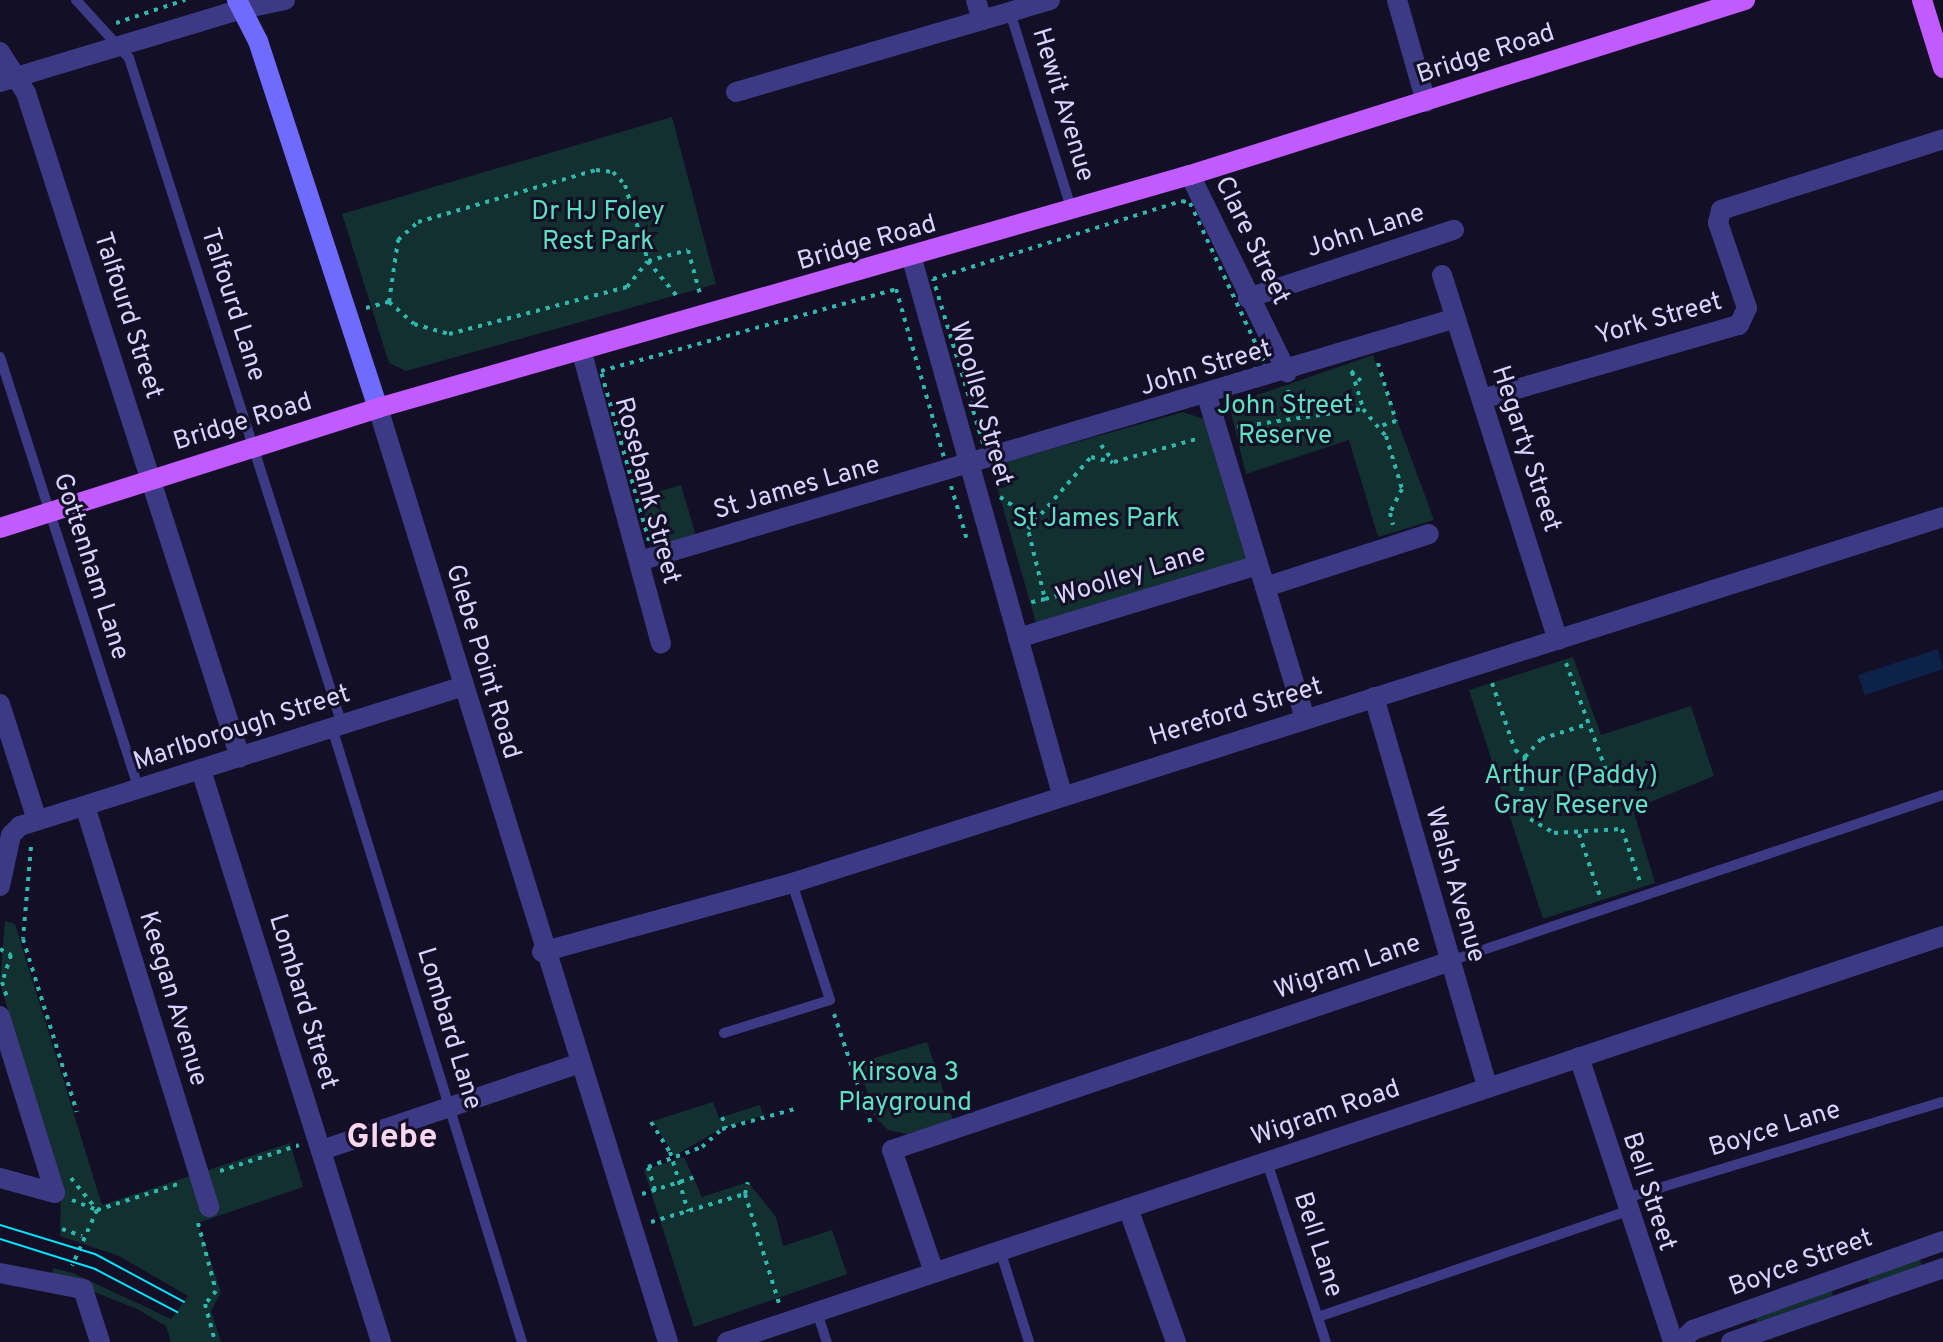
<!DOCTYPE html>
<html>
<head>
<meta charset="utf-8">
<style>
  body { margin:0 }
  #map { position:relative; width:1943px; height:1342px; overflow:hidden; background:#130f26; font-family:Overpass,sans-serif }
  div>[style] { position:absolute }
  .green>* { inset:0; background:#12302f }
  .water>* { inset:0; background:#0c2248 }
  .path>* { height:4px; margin-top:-2px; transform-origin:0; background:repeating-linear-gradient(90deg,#2fb8b0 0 4px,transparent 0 10px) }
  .service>* { height:10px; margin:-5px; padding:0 5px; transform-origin:5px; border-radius:5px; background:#3d3a85 }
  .minor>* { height:20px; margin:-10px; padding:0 10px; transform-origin:10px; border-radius:10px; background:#3d3a85 }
  .tertiary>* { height:20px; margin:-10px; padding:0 10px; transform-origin:10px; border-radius:10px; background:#3d3a85 }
  .secondary>* { height:20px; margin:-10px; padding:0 10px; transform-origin:10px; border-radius:10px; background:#6f6bff }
  .primary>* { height:20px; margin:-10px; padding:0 10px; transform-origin:10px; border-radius:10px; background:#c25bff }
  .tram>* { height:2px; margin:-1px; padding:0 1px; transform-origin:1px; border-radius:1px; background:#00e5ff }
  span { translate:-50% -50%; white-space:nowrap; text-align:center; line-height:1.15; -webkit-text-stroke:6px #130f26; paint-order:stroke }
  .street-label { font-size:26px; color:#d9d4ff }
  .park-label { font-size:26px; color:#5fe0c0 }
  .district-label { font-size:34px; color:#ffd6f0; font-weight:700 }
</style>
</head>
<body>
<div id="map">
  <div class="green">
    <div style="clip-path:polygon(672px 117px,716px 284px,406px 371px,389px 363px,342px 214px)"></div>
    <div style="clip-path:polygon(1373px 355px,1434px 520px,1378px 537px,1349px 440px,1246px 474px,1229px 405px)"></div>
    <div style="clip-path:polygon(1183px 412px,1204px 419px,1247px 560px,1036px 623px,991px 466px)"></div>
    <div style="clip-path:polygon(681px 485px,696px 536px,662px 545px,652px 540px,640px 497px)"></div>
    <div style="clip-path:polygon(1573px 657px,1601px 735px,1691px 706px,1714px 776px,1633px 809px,1655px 883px,1543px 919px,1469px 690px)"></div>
    <div style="clip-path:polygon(5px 921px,15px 924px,102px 1205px,290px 1143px,303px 1187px,198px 1223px,221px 1292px,211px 1311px,221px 1342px,171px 1342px,166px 1326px,137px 1309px,52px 1275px,53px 1268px,73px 1273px,171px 1319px,188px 1296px,119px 1256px,60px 1236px,61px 1189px,0 983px)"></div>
    <div style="clip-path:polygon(927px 1042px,953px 1120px,907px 1134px,888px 1130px,874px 1116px,858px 1063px)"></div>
    <div style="clip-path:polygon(713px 1102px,719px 1118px,760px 1105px,763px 1116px,722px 1128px,674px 1156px,653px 1121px)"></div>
    <div style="clip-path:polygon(684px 1157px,702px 1197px,748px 1182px,776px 1217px,783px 1246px,832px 1230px,847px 1274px,694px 1327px,644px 1170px)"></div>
    <div style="clip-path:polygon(1920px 1259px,1922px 1266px,1869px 1283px,1867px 1277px)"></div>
    <div style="clip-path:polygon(1831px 1289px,1833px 1296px,1757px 1322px,1754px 1315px)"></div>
  </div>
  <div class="water">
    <div style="clip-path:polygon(1938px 649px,1943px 669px,1865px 695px,1858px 675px)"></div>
  </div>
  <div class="path">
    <div style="left:116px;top:23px;width:73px;rotate:-18.4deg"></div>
    <div style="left:1182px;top:201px;width:8px;rotate:14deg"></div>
    <div style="left:1190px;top:203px;width:180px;rotate:65deg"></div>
    <div style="left:1266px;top:366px;width:293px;rotate:162.7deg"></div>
    <div style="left:986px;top:453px;width:182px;rotate:-106.9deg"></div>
    <div style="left:933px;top:279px;width:261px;rotate:-17.4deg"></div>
    <div style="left:896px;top:289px;width:183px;rotate:74.1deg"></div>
    <div style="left:946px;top:465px;width:291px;rotate:163.6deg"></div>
    <div style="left:667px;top:547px;width:19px;rotate:-162deg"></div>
    <div style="left:649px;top:541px;width:177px;rotate:-105.8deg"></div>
    <div style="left:601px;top:371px;width:306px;rotate:-15.5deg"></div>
    <div style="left:389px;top:302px;width:63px;rotate:-81.7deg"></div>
    <div style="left:398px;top:240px;width:27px;rotate:-42deg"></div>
    <div style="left:418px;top:222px;width:185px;rotate:-16.3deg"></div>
    <div style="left:596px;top:170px;width:17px;rotate:7deg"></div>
    <div style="left:613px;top:172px;width:18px;rotate:47deg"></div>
    <div style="left:625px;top:185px;width:79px;rotate:73.2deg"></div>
    <div style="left:648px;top:261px;width:50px;rotate:50.6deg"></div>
    <div style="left:366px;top:308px;width:24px;rotate:-15deg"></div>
    <div style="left:389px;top:302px;width:33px;rotate:41deg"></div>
    <div style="left:414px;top:324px;width:36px;rotate:16deg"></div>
    <div style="left:449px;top:334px;width:184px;rotate:-14.8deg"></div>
    <div style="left:627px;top:287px;width:33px;rotate:-51deg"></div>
    <div style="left:648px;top:261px;width:41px;rotate:-15.4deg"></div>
    <div style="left:688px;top:250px;width:46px;rotate:74.7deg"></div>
    <div style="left:1378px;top:363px;width:61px;rotate:72.8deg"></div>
    <div style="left:1396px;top:421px;width:16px;rotate:162deg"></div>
    <div style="left:1351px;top:371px;width:14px;rotate:45deg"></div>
    <div style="left:1352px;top:372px;width:39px;rotate:73deg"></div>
    <div style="left:1363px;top:409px;width:35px;rotate:50deg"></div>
    <div style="left:1386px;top:436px;width:55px;rotate:73.2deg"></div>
    <div style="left:1402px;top:489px;width:27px;rotate:117deg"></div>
    <div style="left:1390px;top:513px;width:12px;rotate:76deg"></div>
    <div style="left:1288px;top:390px;width:30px;rotate:73deg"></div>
    <div style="left:1237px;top:427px;width:126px;rotate:-8.2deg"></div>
    <div style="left:1101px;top:445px;width:21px;rotate:53deg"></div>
    <div style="left:1114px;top:462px;width:89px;rotate:-15.6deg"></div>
    <div style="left:951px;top:486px;width:59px;rotate:73.4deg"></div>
    <div style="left:1000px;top:497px;width:29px;rotate:34deg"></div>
    <div style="left:1024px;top:513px;width:89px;rotate:76.3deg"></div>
    <div style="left:1045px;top:599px;width:17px;rotate:167deg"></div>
    <div style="left:1028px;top:529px;width:96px;rotate:-48.8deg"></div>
    <div style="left:1091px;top:457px;width:22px;rotate:13deg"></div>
    <div style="left:1045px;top:599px;width:52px;rotate:-14.6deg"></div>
    <div style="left:1095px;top:586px;width:6px;rotate:72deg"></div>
    <div style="left:1566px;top:663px;width:131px;rotate:69.5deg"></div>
    <div style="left:1492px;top:683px;width:71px;rotate:71.1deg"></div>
    <div style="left:1515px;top:750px;width:12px;rotate:35deg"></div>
    <div style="left:1525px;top:757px;width:45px;rotate:96.3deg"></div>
    <div style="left:1520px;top:802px;width:20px;rotate:60deg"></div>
    <div style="left:1530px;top:819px;width:28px;rotate:30deg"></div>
    <div style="left:1554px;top:833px;width:68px;rotate:-3.4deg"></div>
    <div style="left:1622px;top:829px;width:56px;rotate:71.2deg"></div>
    <div style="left:1525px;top:757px;width:24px;rotate:-48deg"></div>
    <div style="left:1541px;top:739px;width:46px;rotate:-17.7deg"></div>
    <div style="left:1579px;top:834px;width:65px;rotate:71.3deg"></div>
    <div style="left:31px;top:847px;width:92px;rotate:95deg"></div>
    <div style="left:23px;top:939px;width:181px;rotate:72.7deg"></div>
    <div style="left:0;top:949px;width:13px;rotate:29deg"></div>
    <div style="left:11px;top:955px;width:28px;rotate:108deg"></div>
    <div style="left:2px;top:982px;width:16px;rotate:72deg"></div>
    <div style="left:834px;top:1014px;width:116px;rotate:71.4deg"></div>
    <div style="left:722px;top:1117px;width:12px;rotate:70deg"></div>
    <div style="left:651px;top:1122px;width:36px;rotate:58deg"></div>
    <div style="left:670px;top:1152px;width:62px;rotate:73deg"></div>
    <div style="left:220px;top:1171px;width:83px;rotate:-18.2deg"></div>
    <div style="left:71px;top:1178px;width:41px;rotate:50.9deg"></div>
    <div style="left:97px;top:1210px;width:61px;rotate:114.1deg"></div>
    <div style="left:655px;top:1190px;width:24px;rotate:-107deg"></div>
    <div style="left:648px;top:1167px;width:58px;rotate:-20.3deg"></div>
    <div style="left:702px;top:1147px;width:27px;rotate:-42deg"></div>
    <div style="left:722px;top:1129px;width:76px;rotate:-15.3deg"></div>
    <div style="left:642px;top:1194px;width:56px;rotate:-17.8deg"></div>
    <div style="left:745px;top:1194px;width:12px;rotate:-76deg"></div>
    <div style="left:72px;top:1200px;width:27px;rotate:22deg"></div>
    <div style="left:97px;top:1210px;width:88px;rotate:-17.8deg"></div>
    <div style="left:651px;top:1222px;width:98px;rotate:-16.6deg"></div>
    <div style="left:745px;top:1194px;width:114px;rotate:72.7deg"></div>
    <div style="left:198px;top:1223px;width:70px;rotate:75.2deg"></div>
    <div style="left:216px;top:1291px;width:17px;rotate:130deg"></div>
    <div style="left:205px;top:1304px;width:39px;rotate:75deg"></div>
    <div style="left:62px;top:1229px;width:21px;rotate:19deg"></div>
  </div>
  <div class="service">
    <div style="left:76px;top:0;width:79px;rotate:47.6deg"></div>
    <div style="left:129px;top:58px;width:700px;rotate:72.29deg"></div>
    <div style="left:1010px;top:12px;width:208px;rotate:72.7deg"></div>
    <div style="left:0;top:357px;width:454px;rotate:72.2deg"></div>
    <div style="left:332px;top:728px;width:643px;rotate:72.81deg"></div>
    <div style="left:1450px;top:961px;width:520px;rotate:-18.61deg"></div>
    <div style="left:724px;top:1033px;width:111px;rotate:-17.3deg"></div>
    <div style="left:830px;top:1000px;width:123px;rotate:-108deg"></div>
    <div style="left:1267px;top:1162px;width:189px;rotate:71.9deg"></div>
    <div style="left:1623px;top:1199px;width:334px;rotate:-16.9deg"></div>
    <div style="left:1000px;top:1250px;width:96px;rotate:72.5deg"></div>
    <div style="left:817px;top:1312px;width:32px;rotate:72deg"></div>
    <div style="left:1318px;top:1317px;width:324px;rotate:-18.9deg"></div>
  </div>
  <div class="minor">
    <div style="left:976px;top:0;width:21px;rotate:73deg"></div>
    <div style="left:1397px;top:0;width:106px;rotate:74.1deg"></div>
    <div style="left:242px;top:9px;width:44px;rotate:-11.8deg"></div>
    <div style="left:0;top:52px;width:49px;rotate:57.6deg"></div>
    <div style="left:26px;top:93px;width:698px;rotate:72.14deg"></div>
    <div style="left:736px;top:92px;width:327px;rotate:-16.3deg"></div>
    <div style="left:1190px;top:175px;width:220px;rotate:63.8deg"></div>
    <div style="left:912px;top:259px;width:556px;rotate:74.34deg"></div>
    <div style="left:1442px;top:275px;width:383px;rotate:72.4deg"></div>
    <div style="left:1248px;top:298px;width:217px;rotate:-18.3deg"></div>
    <div style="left:582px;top:353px;width:301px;rotate:74.8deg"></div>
    <div style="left:1207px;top:396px;width:338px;rotate:73.1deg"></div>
    <div style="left:1482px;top:399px;width:267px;rotate:-16.1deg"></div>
    <div style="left:1739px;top:325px;width:19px;rotate:-65deg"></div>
    <div style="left:1747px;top:308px;width:90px;rotate:-108.8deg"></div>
    <div style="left:1718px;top:223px;width:13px;rotate:-77deg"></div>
    <div style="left:1721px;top:210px;width:233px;rotate:-17.7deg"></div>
    <div style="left:639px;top:561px;width:852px;rotate:-16.56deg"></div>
    <div style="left:1265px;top:587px;width:172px;rotate:-17.9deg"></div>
    <div style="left:1018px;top:638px;width:251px;rotate:-16.9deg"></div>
    <div style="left:1374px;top:697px;width:406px;rotate:73.8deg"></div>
    <div style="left:0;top:704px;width:122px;rotate:72.3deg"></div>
    <div style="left:201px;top:770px;width:600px;rotate:72.53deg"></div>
    <div style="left:85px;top:806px;width:420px;rotate:72.8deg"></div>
    <div style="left:0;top:886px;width:52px;rotate:-77.8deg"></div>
    <div style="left:11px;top:835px;width:13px;rotate:-45deg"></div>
    <div style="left:20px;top:826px;width:463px;rotate:-17.5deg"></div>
    <div style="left:542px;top:952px;width:259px;rotate:-15.4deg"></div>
    <div style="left:792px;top:883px;width:1208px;rotate:-17.64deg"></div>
    <div style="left:0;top:1016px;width:185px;rotate:72.7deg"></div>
    <div style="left:1579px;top:1057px;width:300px;rotate:71.7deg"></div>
    <div style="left:322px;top:1150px;width:270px;rotate:-18.6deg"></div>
    <div style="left:0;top:1178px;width:57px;rotate:15.3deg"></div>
    <div style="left:1128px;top:1208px;width:142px;rotate:70.3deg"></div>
    <div style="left:934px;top:1272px;width:129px;rotate:-109deg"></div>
    <div style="left:892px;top:1150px;width:587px;rotate:-18.68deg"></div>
    <div style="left:0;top:1273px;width:85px;rotate:10.9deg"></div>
    <div style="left:83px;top:1289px;width:56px;rotate:72.2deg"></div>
    <div style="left:1680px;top:1342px;width:18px;rotate:-43deg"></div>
    <div style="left:1693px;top:1330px;width:265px;rotate:-19.6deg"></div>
    <div style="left:1731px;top:1342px;width:225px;rotate:-19.2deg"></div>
  </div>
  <div class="tertiary">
    <div style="left:0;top:82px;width:253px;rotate:-16.8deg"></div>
    <div style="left:378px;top:408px;width:978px;rotate:72.75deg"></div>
    <div style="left:727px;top:1342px;width:1282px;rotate:-18.46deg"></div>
  </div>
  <div class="secondary">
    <div style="left:237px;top:0;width:46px;rotate:62.9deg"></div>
    <div style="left:258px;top:41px;width:386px;rotate:71.9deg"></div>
  </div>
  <div class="primary">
    <div style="left:1922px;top:0;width:71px;rotate:72.8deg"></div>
    <div style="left:0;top:528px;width:397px;rotate:-17.6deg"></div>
    <div style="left:378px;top:408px;width:845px;rotate:-16.01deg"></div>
    <div style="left:1190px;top:175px;width:582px;rotate:-17.5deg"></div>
  </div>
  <div class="tram">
    <div style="left:0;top:1225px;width:99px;rotate:17deg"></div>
    <div style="left:95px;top:1254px;width:101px;rotate:28.3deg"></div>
    <div style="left:0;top:1239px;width:100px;rotate:17.5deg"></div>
    <div style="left:95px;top:1269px;width:93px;rotate:27.7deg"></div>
  </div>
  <div class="street-label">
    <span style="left:1486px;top:55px;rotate:-18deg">Bridge Road</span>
    <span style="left:1062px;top:105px;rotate:73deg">Hewit Avenue</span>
    <span style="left:1366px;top:232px;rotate:-18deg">John Lane</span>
    <span style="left:1251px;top:241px;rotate:64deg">Clare Street</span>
    <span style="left:867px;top:244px;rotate:-16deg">Bridge Road</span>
    <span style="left:232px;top:305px;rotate:72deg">Talfourd Lane</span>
    <span style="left:127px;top:316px;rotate:72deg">Talfourd Street</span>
    <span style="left:1659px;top:320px;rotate:-16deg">York Street</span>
    <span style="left:1206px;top:369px;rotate:-17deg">John Street</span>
    <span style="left:980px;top:404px;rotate:74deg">Woolley Street</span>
    <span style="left:243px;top:423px;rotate:-17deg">Bridge Road</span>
    <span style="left:1525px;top:449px;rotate:72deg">Hegarty Street</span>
    <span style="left:797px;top:489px;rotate:-16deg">St James Lane</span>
    <span style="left:646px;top:491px;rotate:75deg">Rosebank Street</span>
    <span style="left:90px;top:567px;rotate:72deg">Gottenham Lane</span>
    <span style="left:1131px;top:576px;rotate:-17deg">Woolley Lane</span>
    <span style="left:482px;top:662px;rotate:73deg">Glebe Point Road</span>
    <span style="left:1236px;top:713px;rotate:-17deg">Hereford Street</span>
    <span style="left:242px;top:729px;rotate:-18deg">Marlborough Street</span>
    <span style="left:1454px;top:885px;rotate:74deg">Walsh Avenue</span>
    <span style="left:1348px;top:968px;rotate:-19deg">Wigram Lane</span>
    <span style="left:172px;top:999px;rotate:73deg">Keegan Avenue</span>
    <span style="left:302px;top:1002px;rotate:73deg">Lombard Street</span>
    <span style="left:448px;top:1029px;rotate:73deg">Lombard Lane</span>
    <span style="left:1326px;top:1114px;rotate:-19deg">Wigram Road</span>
    <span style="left:1775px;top:1130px;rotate:-17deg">Boyce Lane</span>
    <span style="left:1648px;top:1192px;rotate:72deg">Bell Street</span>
    <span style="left:1317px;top:1245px;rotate:72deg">Bell Lane</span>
    <span style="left:1801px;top:1264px;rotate:-20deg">Boyce Street</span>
  </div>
  <div class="park-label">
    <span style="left:598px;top:228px">Dr HJ Foley<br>Rest Park</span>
    <span style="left:1285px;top:422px">John Street<br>Reserve</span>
    <span style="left:1096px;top:520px">St James Park</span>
    <span style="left:1571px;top:792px">Arthur (Paddy)<br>Gray Reserve</span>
    <span style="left:905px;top:1089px">Kirsova 3<br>Playground</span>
  </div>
  <div class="district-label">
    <span style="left:392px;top:1139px">Glebe</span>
  </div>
</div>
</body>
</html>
